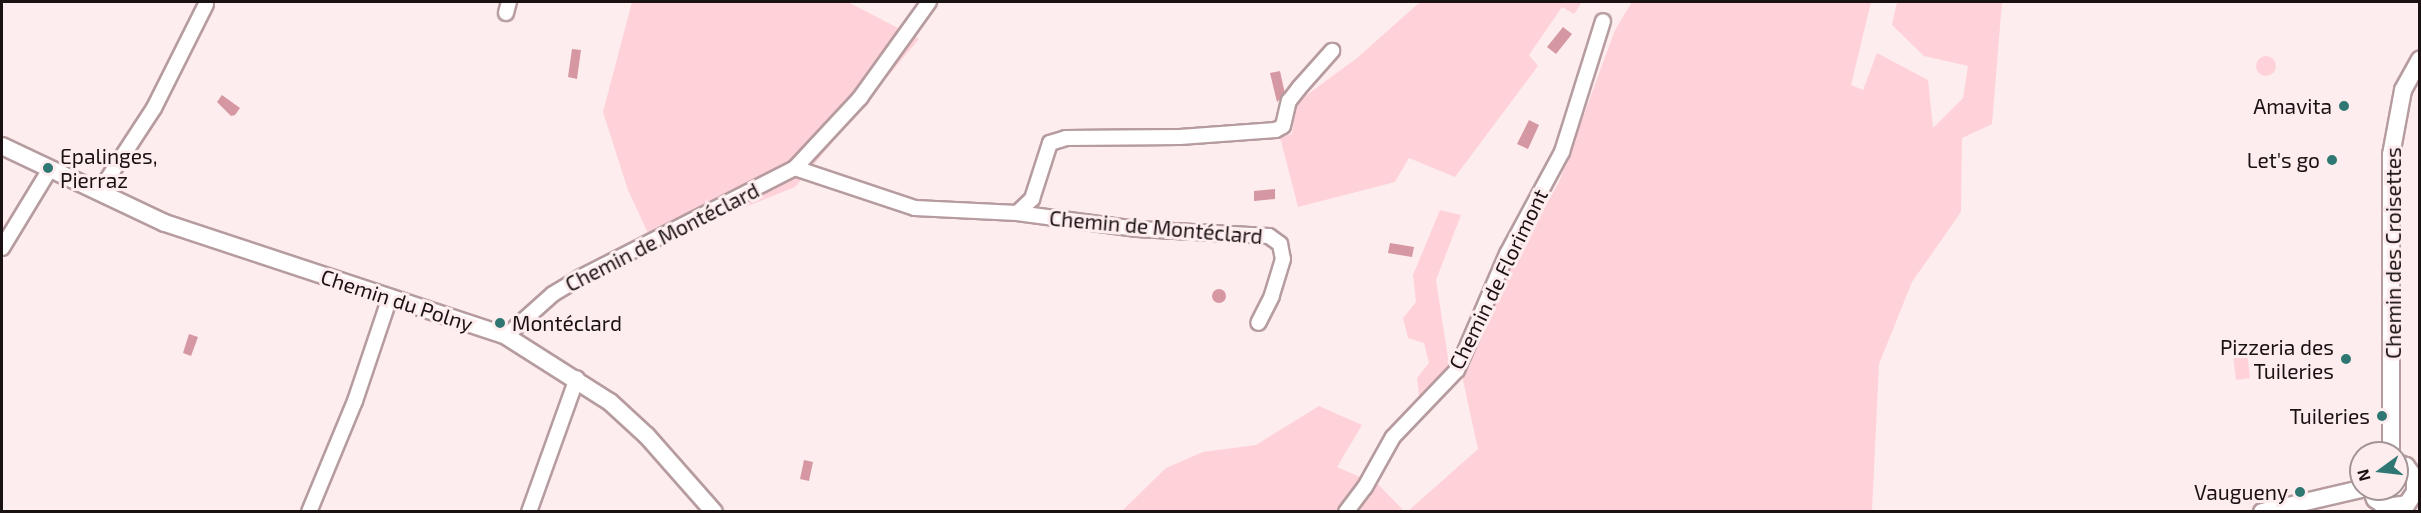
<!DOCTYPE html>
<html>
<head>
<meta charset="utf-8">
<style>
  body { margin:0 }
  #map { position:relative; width:2421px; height:513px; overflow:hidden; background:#feedef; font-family:"Exo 2",sans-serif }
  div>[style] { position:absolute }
  .green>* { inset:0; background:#fed2d8 }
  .round { border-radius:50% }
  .water>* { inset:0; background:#d597a1 }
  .roads { filter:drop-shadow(2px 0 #b69c9f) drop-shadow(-2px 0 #b69c9f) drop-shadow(0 2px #b69c9f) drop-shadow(0 -2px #b69c9f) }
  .minor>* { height:14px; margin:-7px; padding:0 7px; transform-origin:7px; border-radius:7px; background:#fff }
  .tertiary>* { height:16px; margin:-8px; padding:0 8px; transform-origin:8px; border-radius:8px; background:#fff }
  .dots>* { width:16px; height:16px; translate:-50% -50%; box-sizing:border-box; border:3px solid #feedef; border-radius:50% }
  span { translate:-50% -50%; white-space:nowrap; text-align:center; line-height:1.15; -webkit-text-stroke:6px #feedef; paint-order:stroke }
  .poi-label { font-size:21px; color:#1a1112 }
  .right { translate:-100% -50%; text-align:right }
  .left { translate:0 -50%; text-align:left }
  .street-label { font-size:21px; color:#1a1112 }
  .frame { position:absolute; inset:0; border:3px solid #1a1112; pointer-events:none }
  .north { position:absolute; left:2349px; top:441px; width:60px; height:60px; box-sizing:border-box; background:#feedef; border:2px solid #a39597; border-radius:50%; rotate:255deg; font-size:16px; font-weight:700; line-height:24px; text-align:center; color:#1a1112 }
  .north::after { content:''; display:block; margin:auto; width:21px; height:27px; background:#2f7772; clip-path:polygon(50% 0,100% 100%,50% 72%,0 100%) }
</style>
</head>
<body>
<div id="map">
  <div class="green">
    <div style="clip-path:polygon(632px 2px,848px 2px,919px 39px,795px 187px,653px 244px,628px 190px,603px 112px)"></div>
    <div style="clip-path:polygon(1420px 2px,1582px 2px,1574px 14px,1562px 7px,1529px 55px,1538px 66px,1455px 177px,1409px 158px,1395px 182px,1298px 207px,1280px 137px,1292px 134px,1296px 103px,1357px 58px)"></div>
    <div style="clip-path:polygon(1632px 2px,1871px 2px,1851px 85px,1863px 90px,1877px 53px,1928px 80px,1933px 128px,1963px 98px,1968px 66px,1924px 56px,1892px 25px,1897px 2px,2002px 2px,1992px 124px,1962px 138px,1961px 212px,1912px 282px,1879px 364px,1872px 511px,1407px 512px,1478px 449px,1461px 371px,1516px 258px,1559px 182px,1615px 30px)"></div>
    <div class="round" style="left:2256px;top:56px;width:20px;height:20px"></div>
    <div style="clip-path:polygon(1440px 210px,1461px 215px,1436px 280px,1450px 371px,1420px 404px,1417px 378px,1429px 363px,1424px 343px,1408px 338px,1403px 318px,1416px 302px,1413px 275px)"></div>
    <div style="clip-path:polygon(2246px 344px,2250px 378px,2236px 380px,2232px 346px)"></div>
    <div style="clip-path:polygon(1319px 406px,1362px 425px,1337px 467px,1379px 485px,1404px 511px,1121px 512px,1166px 468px,1203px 452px,1256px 445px)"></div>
  </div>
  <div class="water">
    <div style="clip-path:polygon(1563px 27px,1572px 34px,1556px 54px,1547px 47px)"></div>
    <div style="clip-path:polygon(572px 49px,581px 50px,577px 79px,568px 77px)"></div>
    <div style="clip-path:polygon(1280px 71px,1285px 94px,1277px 102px,1270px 73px)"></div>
    <div style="clip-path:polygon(222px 95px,240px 108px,235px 115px,231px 116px,217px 102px)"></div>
    <div style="clip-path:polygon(1529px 120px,1539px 125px,1528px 149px,1517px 144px)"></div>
    <div style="clip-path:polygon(1275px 189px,1275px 199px,1254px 201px,1254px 191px)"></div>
    <div style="clip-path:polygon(1390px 243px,1414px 247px,1412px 257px,1388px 253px)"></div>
    <div class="round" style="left:1212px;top:289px;width:14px;height:14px"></div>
    <div style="clip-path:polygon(189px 334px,198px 337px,191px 356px,183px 353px)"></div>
    <div style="clip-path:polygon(804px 460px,813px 462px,809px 481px,800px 479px)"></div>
  </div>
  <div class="roads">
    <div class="minor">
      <div style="left:506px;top:13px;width:11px;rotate:-75deg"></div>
      <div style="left:795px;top:168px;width:126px;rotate:18.4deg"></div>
      <div style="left:915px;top:208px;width:102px;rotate:2.8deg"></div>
      <div style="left:1017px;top:213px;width:121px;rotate:7.6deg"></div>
      <div style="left:1137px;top:229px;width:132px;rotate:3deg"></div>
      <div style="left:1269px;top:236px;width:14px;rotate:36deg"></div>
      <div style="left:1280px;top:244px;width:15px;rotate:79deg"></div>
      <div style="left:1283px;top:259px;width:39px;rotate:107deg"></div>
      <div style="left:1272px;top:296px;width:30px;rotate:117deg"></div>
      <div style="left:99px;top:192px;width:100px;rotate:-56.8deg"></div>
      <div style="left:154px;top:108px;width:116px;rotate:-63.4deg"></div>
      <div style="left:1017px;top:213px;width:21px;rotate:-43deg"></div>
      <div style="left:1032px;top:199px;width:59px;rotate:-72.2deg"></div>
      <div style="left:1050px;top:143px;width:17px;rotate:-17deg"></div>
      <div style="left:1066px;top:138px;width:114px;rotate:-0.5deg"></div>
      <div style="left:1180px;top:137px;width:96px;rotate:-4.2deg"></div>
      <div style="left:1276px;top:130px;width:8px;rotate:-30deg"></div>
      <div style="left:1283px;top:126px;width:26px;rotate:-77deg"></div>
      <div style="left:1289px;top:101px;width:16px;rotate:-52deg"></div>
      <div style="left:1299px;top:88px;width:50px;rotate:-48.3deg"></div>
      <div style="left:2px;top:248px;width:92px;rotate:-58.7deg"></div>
      <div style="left:506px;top:336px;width:63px;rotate:-41.8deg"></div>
      <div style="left:553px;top:294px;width:33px;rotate:-31deg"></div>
      <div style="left:581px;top:277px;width:240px;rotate:-27deg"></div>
      <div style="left:795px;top:168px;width:96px;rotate:-47.1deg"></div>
      <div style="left:860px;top:98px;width:118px;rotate:-54.3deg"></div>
      <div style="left:309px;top:512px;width:120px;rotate:-67.5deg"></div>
      <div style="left:355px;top:401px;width:110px;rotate:-71.4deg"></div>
      <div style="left:529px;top:512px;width:142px;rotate:-70.3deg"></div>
      <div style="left:1346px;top:512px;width:31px;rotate:-53deg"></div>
      <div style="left:1365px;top:487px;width:57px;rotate:-60.8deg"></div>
      <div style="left:1393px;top:437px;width:93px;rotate:-46.3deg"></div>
      <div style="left:1457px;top:370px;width:126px;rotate:-66.7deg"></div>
      <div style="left:1507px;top:254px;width:116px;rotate:-61.7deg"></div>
      <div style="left:1562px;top:152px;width:137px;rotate:-72.6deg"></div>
    </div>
    <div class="tertiary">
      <div style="left:2px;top:146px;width:180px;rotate:25.3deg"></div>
      <div style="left:165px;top:223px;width:359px;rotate:18.3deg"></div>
      <div style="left:506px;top:336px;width:123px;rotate:32.4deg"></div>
      <div style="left:610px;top:402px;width:50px;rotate:42.6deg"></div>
      <div style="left:647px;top:436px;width:101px;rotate:48.6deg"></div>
      <div style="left:2391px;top:453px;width:298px;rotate:-90deg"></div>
      <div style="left:2391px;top:155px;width:66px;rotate:-79.5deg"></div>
      <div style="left:2403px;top:90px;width:35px;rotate:-61deg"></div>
      <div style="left:2371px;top:489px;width:11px;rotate:68deg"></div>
      <div style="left:2375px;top:499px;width:14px;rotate:36deg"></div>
      <div style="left:2386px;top:507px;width:21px;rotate:-8deg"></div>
      <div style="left:2407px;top:504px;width:14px;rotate:-56deg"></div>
      <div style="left:2415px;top:492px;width:14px;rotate:-90deg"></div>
      <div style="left:2415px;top:478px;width:15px;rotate:-127deg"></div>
      <div style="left:2406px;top:466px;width:9px;rotate:-162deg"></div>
      <div style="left:2262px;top:512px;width:102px;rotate:-13.1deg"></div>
    </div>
  </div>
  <div class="dots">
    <div style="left:2344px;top:106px;background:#2f7772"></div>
    <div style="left:2332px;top:160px;background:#2f7772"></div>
    <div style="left:48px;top:168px;background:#2f7772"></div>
    <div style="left:500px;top:323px;background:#2f7772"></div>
    <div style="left:2346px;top:359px;background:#2f7772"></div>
    <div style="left:2382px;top:416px;background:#2f7772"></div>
    <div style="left:2300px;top:492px;background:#2f7772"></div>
  </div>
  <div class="poi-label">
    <span class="right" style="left:2332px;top:106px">Amavita</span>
    <span class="left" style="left:60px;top:168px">Epalinges,<br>Pierraz</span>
    <span class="right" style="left:2320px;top:160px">Let's go</span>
    <span class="left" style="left:512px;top:323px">Montéclard</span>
    <span class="right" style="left:2334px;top:359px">Pizzeria des<br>Tuileries</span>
    <span class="right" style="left:2370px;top:416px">Tuileries</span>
    <span class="right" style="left:2288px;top:492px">Vaugueny</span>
  </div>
  <div class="street-label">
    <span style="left:1156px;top:227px;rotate:5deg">Chemin de Montéclard</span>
    <span style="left:662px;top:237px;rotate:-27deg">Chemin de Montéclard</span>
    <span style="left:2393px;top:253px;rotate:-90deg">Chemin des Croisettes</span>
    <span style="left:1498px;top:279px;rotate:-64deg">Chemin de Florimont</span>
    <span style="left:397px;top:300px;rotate:18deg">Chemin du Polny</span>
  </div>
  <div class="frame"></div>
  <div class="north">N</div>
</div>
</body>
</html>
